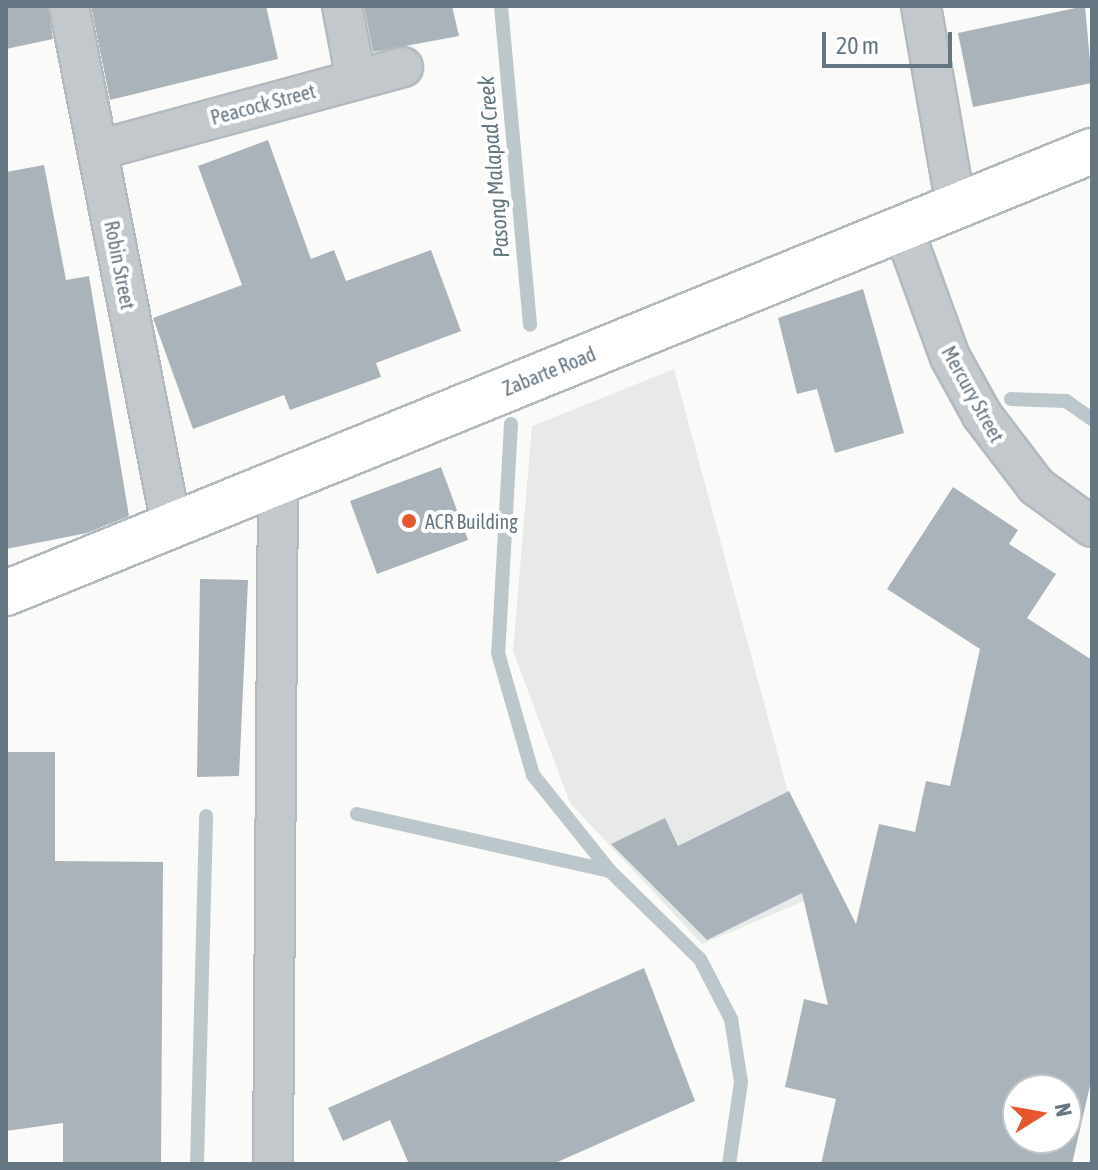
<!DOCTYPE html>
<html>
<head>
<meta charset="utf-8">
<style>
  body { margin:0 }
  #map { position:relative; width:1098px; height:1170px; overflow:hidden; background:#fafaf8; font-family:"Asap Condensed",sans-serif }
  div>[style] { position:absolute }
  .built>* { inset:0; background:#e8e9e9 }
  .stream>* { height:14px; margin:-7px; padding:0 7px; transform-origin:7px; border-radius:7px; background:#bbc7cb }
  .building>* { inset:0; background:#aab3b9 }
  .roads { filter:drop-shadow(2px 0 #b3babf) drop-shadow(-2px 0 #b3babf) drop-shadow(0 2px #b3babf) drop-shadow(0 -2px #b3babf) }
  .street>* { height:38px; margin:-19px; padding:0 19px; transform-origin:19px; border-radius:19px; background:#c3c8cc }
  .secondary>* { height:44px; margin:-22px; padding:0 22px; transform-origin:22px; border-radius:22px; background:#fff }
  .dots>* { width:22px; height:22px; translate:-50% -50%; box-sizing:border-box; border:4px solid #fff; border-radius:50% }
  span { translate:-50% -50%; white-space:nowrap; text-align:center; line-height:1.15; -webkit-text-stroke:8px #fff; paint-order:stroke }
  .street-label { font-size:20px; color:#657683 }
  .poi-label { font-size:20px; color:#657683 }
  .left { translate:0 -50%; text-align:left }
  .water-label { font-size:22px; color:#60757c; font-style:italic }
  .frame { position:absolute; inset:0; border:8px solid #657683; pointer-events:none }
  .north { position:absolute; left:1002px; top:1074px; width:80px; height:80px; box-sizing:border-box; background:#fff; border:2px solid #c1c8cd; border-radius:50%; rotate:79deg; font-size:22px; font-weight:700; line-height:32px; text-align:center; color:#657683 }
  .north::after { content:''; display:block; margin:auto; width:28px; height:36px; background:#e4572e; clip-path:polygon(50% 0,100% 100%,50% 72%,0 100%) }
  .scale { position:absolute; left:822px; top:32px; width:130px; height:36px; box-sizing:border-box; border:4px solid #657683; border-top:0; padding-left:10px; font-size:24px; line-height:28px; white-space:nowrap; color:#657683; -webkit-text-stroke:6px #fff; paint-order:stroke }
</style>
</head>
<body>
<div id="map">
  <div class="built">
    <div style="clip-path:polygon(674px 369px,816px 896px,702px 944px,570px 803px,513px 651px,532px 426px)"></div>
  </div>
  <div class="stream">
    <div style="left:501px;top:6px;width:320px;rotate:84.8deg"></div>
    <div style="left:1011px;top:399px;width:55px;rotate:2.1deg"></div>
    <div style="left:1066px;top:401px;width:32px;rotate:35deg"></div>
    <div style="left:511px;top:424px;width:229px;rotate:93.2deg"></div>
    <div style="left:498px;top:653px;width:127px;rotate:74deg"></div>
    <div style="left:533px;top:775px;width:123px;rotate:51.3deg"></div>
    <div style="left:610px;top:871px;width:126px;rotate:44.4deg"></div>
    <div style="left:700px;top:959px;width:68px;rotate:62.7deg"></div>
    <div style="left:731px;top:1019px;width:64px;rotate:81deg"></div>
    <div style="left:741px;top:1082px;width:83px;rotate:98.3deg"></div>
    <div style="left:357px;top:814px;width:259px;rotate:12.7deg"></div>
    <div style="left:197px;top:1164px;width:348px;rotate:-88.5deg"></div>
  </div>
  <div class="building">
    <div style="clip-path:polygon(6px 6px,48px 6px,53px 39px,6px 49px)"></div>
    <div style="clip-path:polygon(91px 6px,266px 6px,278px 59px,110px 100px)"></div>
    <div style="clip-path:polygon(364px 6px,452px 6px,459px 36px,373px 52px)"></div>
    <div style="clip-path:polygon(1085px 6px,1092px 83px,973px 107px,958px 33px)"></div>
    <div style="clip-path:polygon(268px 140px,311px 259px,334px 250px,346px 281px,431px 250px,461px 331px,376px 363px,381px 377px,290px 410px,284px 395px,193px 429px,153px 318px,242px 285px,198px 166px)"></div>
    <div style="clip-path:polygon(44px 165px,66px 280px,89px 276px,129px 516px,87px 533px,6px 549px,6px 172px)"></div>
    <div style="clip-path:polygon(863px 289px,904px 433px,835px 453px,817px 389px,797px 394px,778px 318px)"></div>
    <div style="clip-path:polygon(441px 467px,468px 540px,377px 574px,350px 501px)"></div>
    <div style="clip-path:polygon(evenodd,953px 487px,1018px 530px,1009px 544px,1056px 574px,1027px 618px,1092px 660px,1092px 1077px,1072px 1164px,821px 1164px,836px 1099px,785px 1087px,804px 999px,828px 1005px,802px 893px,707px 940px,611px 844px,665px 818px,678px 846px,789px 791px,856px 924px,879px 824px,915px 832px,926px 781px,950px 786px,980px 649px,887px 589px,953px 487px,1018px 1090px,1066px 1090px,1066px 1138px,1018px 1138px,1018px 1090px)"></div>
    <div style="clip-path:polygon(200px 579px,248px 580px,239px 776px,197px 777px)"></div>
    <div style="clip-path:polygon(6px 752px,55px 752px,55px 861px,163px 862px,161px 1164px,63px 1164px,63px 1123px,6px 1131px)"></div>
    <div style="clip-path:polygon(644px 968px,695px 1101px,553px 1164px,409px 1164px,390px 1120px,343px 1141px,328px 1108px)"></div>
  </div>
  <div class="roads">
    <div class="street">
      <div style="left:69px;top:6px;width:528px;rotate:78.86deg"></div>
      <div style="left:342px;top:6px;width:74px;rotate:79.1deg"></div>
      <div style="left:921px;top:6px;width:204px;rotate:80.1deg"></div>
      <div style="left:98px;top:150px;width:316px;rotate:-15.2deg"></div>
      <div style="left:903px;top:228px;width:137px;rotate:70deg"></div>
      <div style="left:950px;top:357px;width:66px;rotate:61.1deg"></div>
      <div style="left:982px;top:415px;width:89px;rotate:52.7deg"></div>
      <div style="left:1036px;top:486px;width:69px;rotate:36.2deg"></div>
      <div style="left:273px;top:1164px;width:682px;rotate:-89.58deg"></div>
    </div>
    <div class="secondary">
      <div style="left:6px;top:593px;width:1173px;rotate:-22.15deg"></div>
    </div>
  </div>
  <div class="dots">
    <div style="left:409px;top:521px;background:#e4572e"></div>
  </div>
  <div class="street-label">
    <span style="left:263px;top:104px;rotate:-15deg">Peacock Street</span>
    <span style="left:120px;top:265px;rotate:79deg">Robin Street</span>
    <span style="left:549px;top:371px;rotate:-22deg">Zabarte Road</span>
    <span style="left:973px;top:394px;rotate:61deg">Mercury Street</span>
  </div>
  <div class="poi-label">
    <span class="left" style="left:425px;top:521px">ACR Building</span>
  </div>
  <div class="water-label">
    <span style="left:494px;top:167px;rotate:-95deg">Pasong Malapad Creek</span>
  </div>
  <div class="frame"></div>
  <div class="north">N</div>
  <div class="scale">20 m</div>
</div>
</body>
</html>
